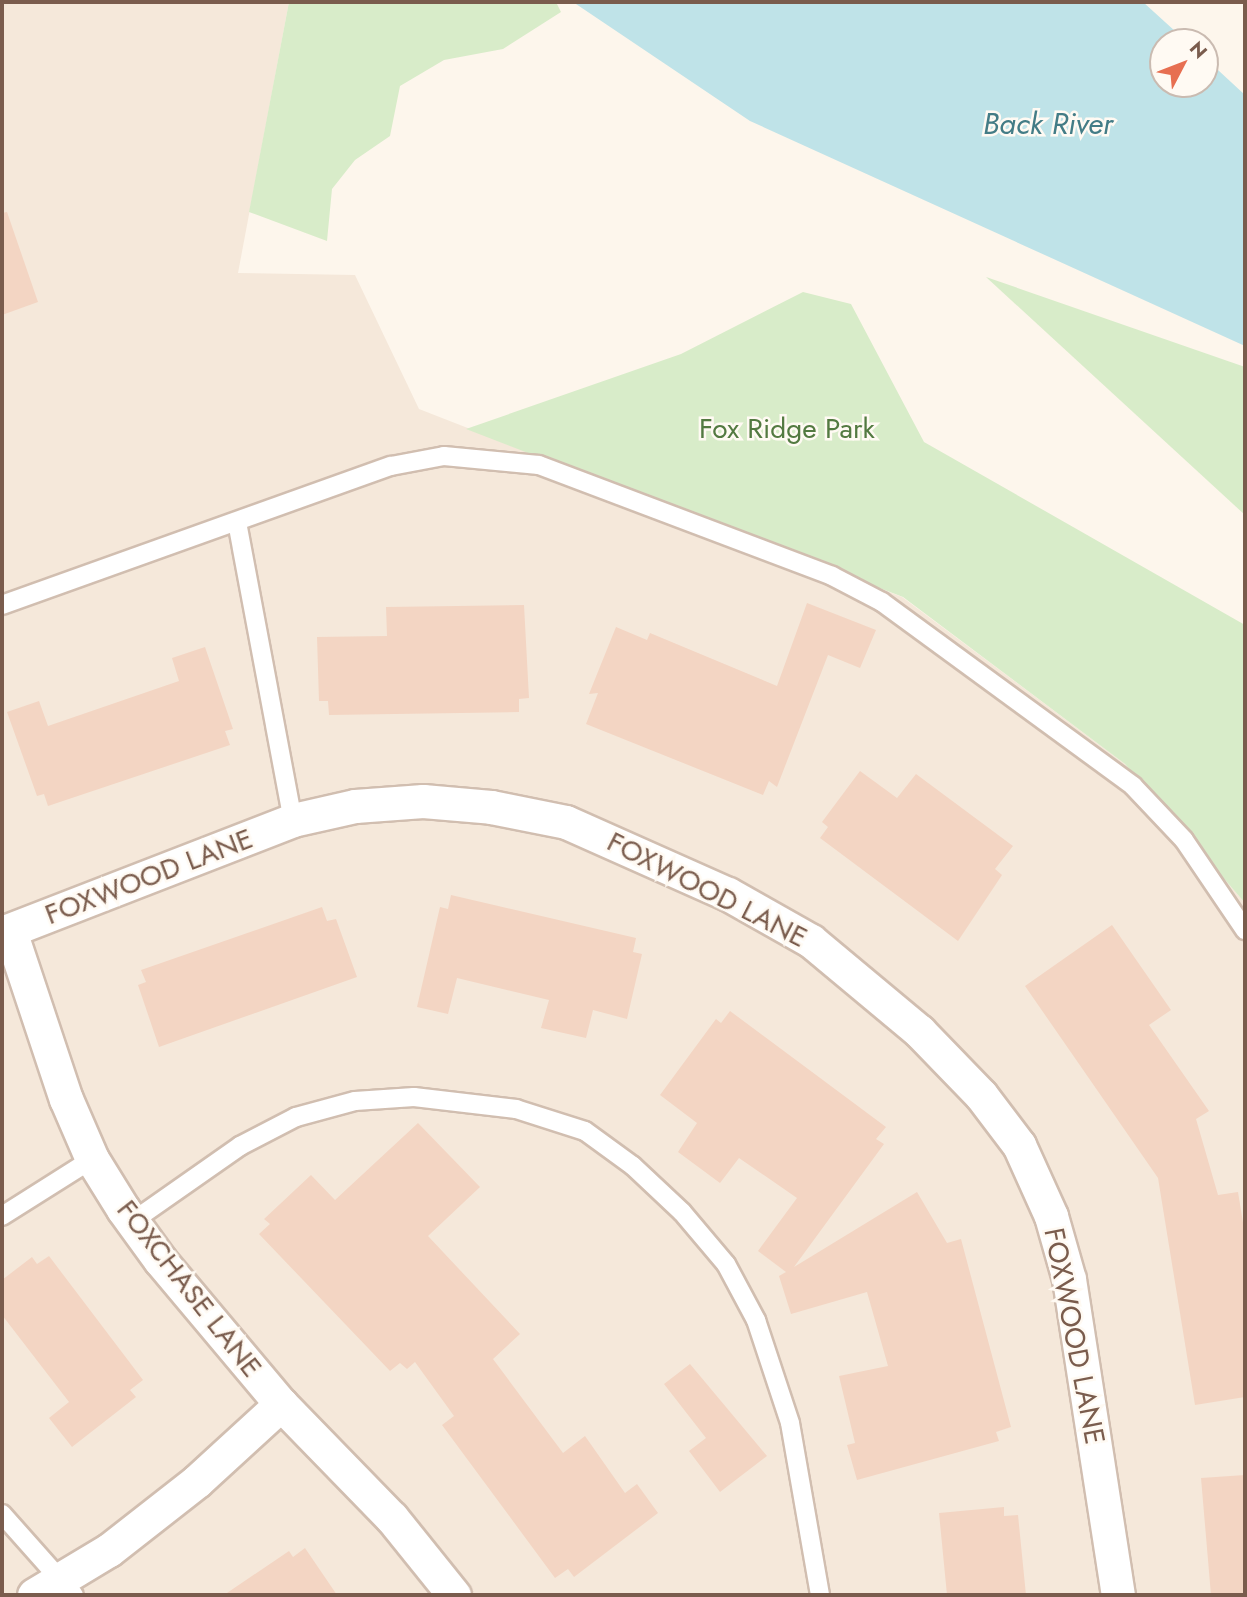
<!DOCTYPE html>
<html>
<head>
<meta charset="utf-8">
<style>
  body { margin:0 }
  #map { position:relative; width:1247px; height:1597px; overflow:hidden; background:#fdf6ec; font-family:Jost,sans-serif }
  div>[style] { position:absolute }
  .residential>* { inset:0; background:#f5e8da }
  .green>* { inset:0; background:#d8ecc9 }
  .water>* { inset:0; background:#bfe3e8 }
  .building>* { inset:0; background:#f3d5c3 }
  .roads { filter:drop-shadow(2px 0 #d1beb0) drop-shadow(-2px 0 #d1beb0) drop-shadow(0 2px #d1beb0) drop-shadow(0 -2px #d1beb0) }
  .lane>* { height:18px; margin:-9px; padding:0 9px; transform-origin:9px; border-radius:9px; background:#fff }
  .street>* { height:33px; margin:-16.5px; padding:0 16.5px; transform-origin:16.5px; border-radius:16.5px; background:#fff }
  span { translate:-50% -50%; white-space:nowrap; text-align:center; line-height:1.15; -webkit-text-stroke:5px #fffaf3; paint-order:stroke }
  .park-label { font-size:28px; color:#537a41 }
  .street-label { font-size:28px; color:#7a5c4d }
  .water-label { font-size:30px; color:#437c86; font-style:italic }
  .frame { position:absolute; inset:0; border:4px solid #7a5c4d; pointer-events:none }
  .north { position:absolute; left:1149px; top:28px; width:70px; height:70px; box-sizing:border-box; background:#fffaf3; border:2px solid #cabbb1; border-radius:50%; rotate:48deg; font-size:19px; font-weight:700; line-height:28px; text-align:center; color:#7a5c4d }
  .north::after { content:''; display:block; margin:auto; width:24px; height:32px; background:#e76f51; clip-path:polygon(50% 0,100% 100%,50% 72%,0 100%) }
</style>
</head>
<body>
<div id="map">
  <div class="residential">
    <div style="clip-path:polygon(2px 2px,289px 2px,238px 273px,355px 275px,419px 409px,902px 597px,1125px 764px,1245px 903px,1245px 1595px,2px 1595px)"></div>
  </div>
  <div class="green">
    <div style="clip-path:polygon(289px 2px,556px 2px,561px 12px,503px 49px,444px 60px,400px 86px,390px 136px,355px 160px,332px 189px,327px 241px,249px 212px)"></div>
    <div style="clip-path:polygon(986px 277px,1245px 367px,1245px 515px)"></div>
    <div style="clip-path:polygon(803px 292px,851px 304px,924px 442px,1245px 625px,1245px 903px,1125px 764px,903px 597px,466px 429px,681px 354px)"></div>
  </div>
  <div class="water">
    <div style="clip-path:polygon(573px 2px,1143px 2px,1187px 42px,1163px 42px,1163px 84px,1205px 84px,1205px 58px,1245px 95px,1245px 346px,750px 121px)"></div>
  </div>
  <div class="building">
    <div style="clip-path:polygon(7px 212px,38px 302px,2px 315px,2px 213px)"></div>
    <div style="clip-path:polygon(807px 603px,876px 630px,860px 668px,828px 655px,777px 787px,769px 781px,763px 795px,586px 724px,598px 693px,589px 694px,616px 627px,647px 640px,650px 633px,777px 686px)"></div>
    <div style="clip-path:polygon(524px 605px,529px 698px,519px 699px,519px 712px,329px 715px,328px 701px,319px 701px,317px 637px,387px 636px,386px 607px)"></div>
    <div style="clip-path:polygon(205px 647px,233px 729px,225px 731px,230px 745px,48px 806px,44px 794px,37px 796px,7px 712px,39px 701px,48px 726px,179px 681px,172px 658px)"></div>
    <div style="clip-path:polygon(860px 771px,897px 798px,916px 774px,1013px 846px,995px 869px,1002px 875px,958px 941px,820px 838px,828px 827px,822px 822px)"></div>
    <div style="clip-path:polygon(451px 895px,636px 938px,633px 952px,642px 954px,627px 1019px,593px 1010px,586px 1038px,541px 1028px,549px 1000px,457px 978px,448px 1014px,417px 1007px,440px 907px,448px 909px)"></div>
    <div style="clip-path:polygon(322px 907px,327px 921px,336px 919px,357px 977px,159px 1047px,138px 985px,146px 982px,141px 970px)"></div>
    <div style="clip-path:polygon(1112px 925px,1171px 1010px,1149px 1025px,1209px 1111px,1196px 1119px,1218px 1195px,1238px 1192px,1245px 1235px,1245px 1397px,1195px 1405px,1158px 1178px,1025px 986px)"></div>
    <div style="clip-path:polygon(730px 1011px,886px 1127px,876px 1139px,884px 1144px,794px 1267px,917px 1192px,947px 1243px,961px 1239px,1011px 1427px,996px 1432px,999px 1441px,857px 1480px,847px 1445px,855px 1443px,839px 1376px,888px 1366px,867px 1292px,791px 1314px,779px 1276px,786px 1272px,758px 1251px,797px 1198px,739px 1158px,720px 1183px,678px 1152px,697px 1123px,660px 1095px,716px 1019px,721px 1023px)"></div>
    <div style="clip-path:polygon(418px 1123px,480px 1187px,428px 1236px,520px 1334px,493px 1359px,563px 1453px,585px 1436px,625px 1493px,637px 1484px,658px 1513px,574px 1577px,568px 1569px,555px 1578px,524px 1536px,442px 1425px,454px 1416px,415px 1362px,407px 1369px,400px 1363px,390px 1371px,259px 1234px,270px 1224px,264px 1219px,311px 1175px,335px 1200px)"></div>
    <div style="clip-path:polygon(49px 1256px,143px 1380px,130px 1390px,136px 1397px,72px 1447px,49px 1418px,69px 1402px,2px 1315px,2px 1280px,32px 1257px,37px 1264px)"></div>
    <div style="clip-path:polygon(690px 1364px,767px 1456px,720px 1492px,689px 1451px,706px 1438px,664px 1384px)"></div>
    <div style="clip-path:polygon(1245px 1475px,1245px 1595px,1211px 1595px,1201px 1478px)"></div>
    <div style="clip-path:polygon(1004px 1507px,1004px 1516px,1018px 1515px,1026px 1595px,947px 1595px,939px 1513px)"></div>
    <div style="clip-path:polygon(305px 1548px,337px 1595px,224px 1595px,289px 1551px,293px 1557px)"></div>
  </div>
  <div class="roads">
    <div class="lane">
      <div style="left:237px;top:522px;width:303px;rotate:79.4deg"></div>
      <div style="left:2px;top:605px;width:413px;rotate:-19.7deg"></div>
      <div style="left:391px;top:466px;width:54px;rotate:-10.7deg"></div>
      <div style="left:444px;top:456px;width:95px;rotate:5.4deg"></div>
      <div style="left:539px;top:465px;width:313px;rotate:20.7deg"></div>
      <div style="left:832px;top:576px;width:56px;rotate:27.5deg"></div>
      <div style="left:882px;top:602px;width:311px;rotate:36.2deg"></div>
      <div style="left:1133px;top:786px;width:74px;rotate:46.6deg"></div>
      <div style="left:1184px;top:840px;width:109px;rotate:55.9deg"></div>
      <div style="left:2px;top:1216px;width:107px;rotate:-32.3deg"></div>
      <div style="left:133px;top:1221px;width:131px;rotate:-35deg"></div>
      <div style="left:240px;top:1146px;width:63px;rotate:-27.4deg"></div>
      <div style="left:296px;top:1117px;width:61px;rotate:-15.2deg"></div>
      <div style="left:355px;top:1101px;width:59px;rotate:-3.9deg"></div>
      <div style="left:414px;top:1097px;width:103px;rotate:6.7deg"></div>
      <div style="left:516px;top:1109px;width:72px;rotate:17.7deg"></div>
      <div style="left:585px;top:1131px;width:59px;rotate:36.1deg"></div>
      <div style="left:633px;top:1166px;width:67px;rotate:43.2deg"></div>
      <div style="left:682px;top:1212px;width:68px;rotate:49.8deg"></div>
      <div style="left:726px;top:1264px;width:64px;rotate:61.8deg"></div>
      <div style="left:756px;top:1320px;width:108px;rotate:71.7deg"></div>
      <div style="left:790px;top:1423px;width:175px;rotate:80.1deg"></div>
      <div style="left:2px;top:1514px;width:108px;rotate:48.4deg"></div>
    </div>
    <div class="street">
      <div style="left:10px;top:931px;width:177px;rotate:71.6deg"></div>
      <div style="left:66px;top:1099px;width:65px;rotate:66.6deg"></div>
      <div style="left:92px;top:1159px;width:59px;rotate:58.2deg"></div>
      <div style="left:123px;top:1209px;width:63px;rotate:54deg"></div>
      <div style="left:160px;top:1260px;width:188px;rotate:50deg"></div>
      <div style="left:281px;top:1404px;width:159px;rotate:45.8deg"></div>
      <div style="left:392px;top:1518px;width:99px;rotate:51.2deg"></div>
      <div style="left:2px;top:933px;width:312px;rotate:-21.2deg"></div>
      <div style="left:293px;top:820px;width:64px;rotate:-12.7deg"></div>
      <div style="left:355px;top:806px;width:68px;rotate:-4.2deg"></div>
      <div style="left:423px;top:801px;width:68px;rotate:5deg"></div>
      <div style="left:491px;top:807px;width:76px;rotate:11.3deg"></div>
      <div style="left:566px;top:822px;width:177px;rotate:24deg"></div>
      <div style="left:728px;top:894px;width:95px;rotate:29.5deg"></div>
      <div style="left:811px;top:941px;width:141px;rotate:39.8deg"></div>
      <div style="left:919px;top:1031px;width:89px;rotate:45.9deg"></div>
      <div style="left:981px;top:1095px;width:63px;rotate:52.8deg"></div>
      <div style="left:1019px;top:1145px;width:78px;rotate:65.7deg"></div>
      <div style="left:1051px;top:1216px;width:66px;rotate:74.1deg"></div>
      <div style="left:1069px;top:1279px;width:320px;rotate:81.2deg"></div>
      <div style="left:34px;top:1595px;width:87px;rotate:-31deg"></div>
      <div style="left:109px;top:1550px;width:112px;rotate:-38.1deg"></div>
      <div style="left:197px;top:1481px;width:114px;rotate:-42.5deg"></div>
    </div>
  </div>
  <div class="park-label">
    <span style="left:787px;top:429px">Fox Ridge Park</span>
  </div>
  <div class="street-label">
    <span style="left:149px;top:877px;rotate:-21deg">FOXWOOD LANE</span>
    <span style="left:707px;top:890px;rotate:27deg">FOXWOOD LANE</span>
    <span style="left:189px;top:1289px;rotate:52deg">FOXCHASE LANE</span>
    <span style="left:1074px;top:1336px;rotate:79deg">FOXWOOD LANE</span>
  </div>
  <div class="water-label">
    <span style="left:1048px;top:124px">Back River</span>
  </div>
  <div class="frame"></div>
  <div class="north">N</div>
</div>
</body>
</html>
